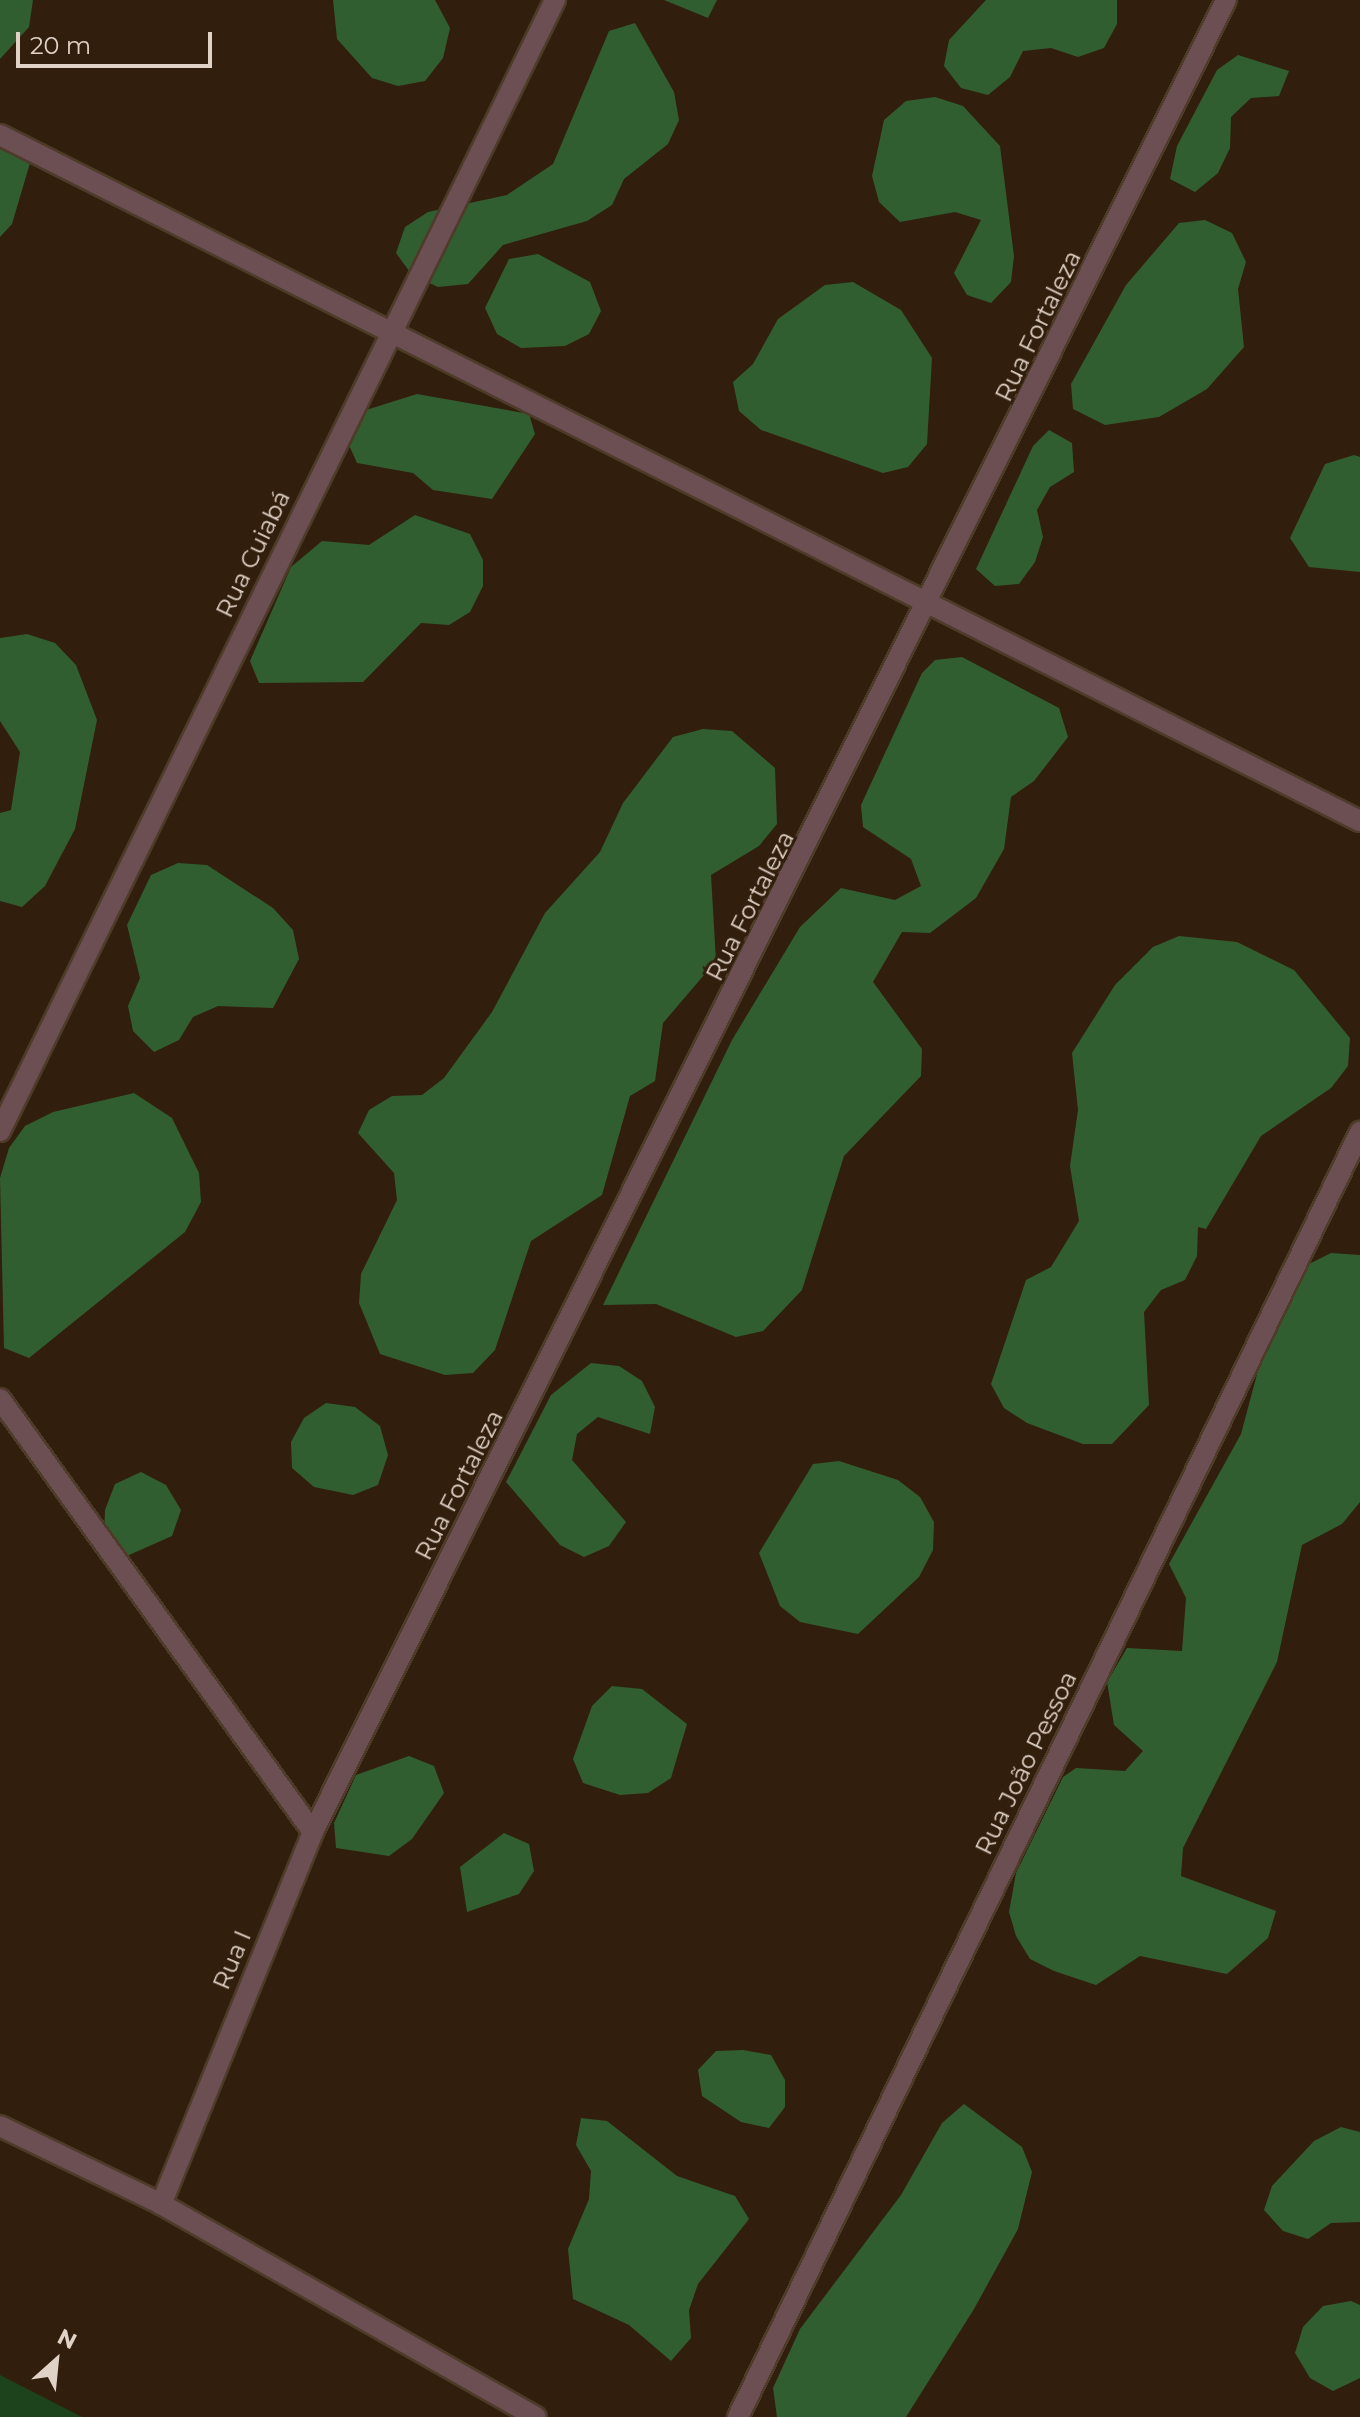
<!DOCTYPE html>
<html>
<head>
<meta charset="utf-8">
<style>
  body { margin:0 }
  #map { position:relative; width:1360px; height:2417px; overflow:hidden; background:#321e0c; font-family:Montserrat,sans-serif }
  div>[style] { position:absolute }
  .green>* { inset:0; background:#1c431c }
  .forest>* { inset:0; background:#315e31 }
  .roads { filter:drop-shadow(2px 0 #4e3b2a) drop-shadow(-2px 0 #4e3b2a) drop-shadow(0 2px #4e3b2a) drop-shadow(0 -2px #4e3b2a) }
  .street>* { height:20px; margin:-10px; padding:0 10px; transform-origin:10px; border-radius:10px; background:#6c4f52 }
  span { translate:-50% -50%; white-space:nowrap; text-align:center; line-height:1.15; -webkit-text-stroke:6px #321e0c; paint-order:stroke }
  .street-label { font-size:24px; color:#e0d2c7 }
  .north { position:absolute; left:16px; top:2321px; width:80px; height:80px; -webkit-text-stroke:6px #321e0c; paint-order:stroke; rotate:27deg; font-size:22px; font-weight:700; line-height:32px; text-align:center; color:#e0d2c7 }
  .north::after { content:''; display:block; margin:auto; width:28px; height:36px; background:#e0d2c7; clip-path:polygon(50% 0,100% 100%,50% 72%,0 100%) }
  .scale { position:absolute; left:16px; top:32px; width:196px; height:36px; box-sizing:border-box; border:4px solid #e0d2c7; border-top:0; padding-left:10px; font-size:24px; line-height:28px; white-space:nowrap; color:#e0d2c7; -webkit-text-stroke:6px #321e0c; paint-order:stroke }
</style>
</head>
<body>
<div id="map">
  <div class="green">
    <div style="clip-path:polygon(0 2375px,82px 2417px,0 2417px)"></div>
  </div>
  <div class="forest">
    <div style="clip-path:polygon(0 0,33px 0,29px 27px,0 59px)"></div>
    <div style="clip-path:polygon(333px 0,435px 0,450px 28px,443px 58px,425px 81px,398px 86px,372px 78px,337px 39px)"></div>
    <div style="clip-path:polygon(664px 0,717px 0,708px 18px)"></div>
    <div style="clip-path:polygon(986px 0,1117px 0,1117px 24px,1104px 48px,1078px 57px,1051px 48px,1023px 51px,1010px 77px,988px 95px,961px 88px,944px 66px,949px 40px)"></div>
    <div style="clip-path:polygon(635px 23px,674px 92px,679px 120px,668px 144px,624px 179px,612px 205px,587px 221px,503px 245px,468px 284px,438px 287px,412px 275px,396px 253px,405px 227px,428px 212px,507px 195px,553px 164px,609px 31px)"></div>
    <div style="clip-path:polygon(1238px 55px,1289px 71px,1279px 96px,1251px 98px,1231px 117px,1230px 148px,1218px 173px,1195px 192px,1170px 179px,1177px 146px,1217px 70px)"></div>
    <div style="clip-path:polygon(935px 97px,963px 106px,1000px 146px,1014px 256px,1011px 282px,991px 303px,967px 295px,954px 273px,981px 220px,955px 212px,900px 222px,879px 202px,872px 176px,884px 120px,906px 101px)"></div>
    <div style="clip-path:polygon(0 149px,30px 163px,12px 224px,0 237px)"></div>
    <div style="clip-path:polygon(1205px 220px,1232px 233px,1246px 262px,1238px 289px,1244px 347px,1207px 389px,1159px 417px,1105px 425px,1073px 409px,1071px 384px,1126px 285px,1179px 223px)"></div>
    <div style="clip-path:polygon(538px 254px,590px 282px,601px 311px,589px 334px,565px 346px,521px 348px,497px 334px,485px 308px,509px 259px)"></div>
    <div style="clip-path:polygon(853px 282px,901px 310px,932px 358px,927px 444px,908px 467px,883px 473px,761px 430px,739px 411px,733px 382px,753px 364px,778px 319px,825px 285px)"></div>
    <div style="clip-path:polygon(417px 394px,529px 414px,535px 434px,492px 499px,433px 490px,413px 473px,357px 463px,344px 434px,366px 410px)"></div>
    <div style="clip-path:polygon(1049px 430px,1072px 443px,1074px 472px,1050px 487px,1037px 510px,1043px 537px,1035px 562px,1019px 584px,995px 586px,976px 569px,1033px 446px)"></div>
    <div style="clip-path:polygon(1354px 455px,1360px 457px,1360px 572px,1309px 567px,1290px 538px,1325px 464px)"></div>
    <div style="clip-path:polygon(415px 515px,470px 534px,483px 560px,483px 586px,470px 612px,449px 625px,421px 623px,363px 682px,259px 683px,250px 661px,291px 567px,322px 541px,369px 545px)"></div>
    <div style="clip-path:polygon(27px 634px,55px 643px,76px 665px,97px 720px,75px 829px,45px 886px,22px 907px,0 901px,0 813px,11px 810px,20px 752px,0 721px,0 638px)"></div>
    <div style="clip-path:polygon(962px 657px,1059px 708px,1068px 737px,1034px 781px,1011px 797px,1004px 849px,976px 898px,930px 933px,902px 932px,873px 982px,922px 1049px,921px 1076px,844px 1156px,802px 1290px,763px 1331px,736px 1337px,656px 1304px,603px 1305px,732px 1040px,800px 927px,841px 888px,895px 900px,921px 886px,911px 859px,863px 827px,861px 805px,922px 673px,935px 660px)"></div>
    <div style="clip-path:polygon(703px 729px,732px 731px,775px 768px,777px 824px,759px 846px,711px 875px,716px 961px,663px 1023px,655px 1081px,630px 1096px,602px 1195px,531px 1241px,495px 1350px,473px 1373px,445px 1375px,380px 1354px,359px 1303px,361px 1274px,397px 1200px,394px 1173px,358px 1133px,369px 1110px,392px 1096px,422px 1095px,444px 1078px,492px 1012px,545px 913px,600px 852px,623px 803px,673px 737px)"></div>
    <div style="clip-path:polygon(178px 863px,207px 865px,273px 908px,293px 930px,299px 959px,273px 1008px,218px 1006px,193px 1017px,179px 1040px,154px 1052px,133px 1031px,128px 1006px,140px 978px,127px 925px,151px 875px)"></div>
    <div style="clip-path:polygon(1179px 936px,1237px 942px,1294px 970px,1350px 1038px,1348px 1066px,1331px 1088px,1261px 1136px,1206px 1229px,1198px 1227px,1197px 1256px,1185px 1280px,1161px 1290px,1144px 1312px,1149px 1405px,1112px 1444px,1083px 1444px,1027px 1423px,1004px 1408px,991px 1384px,1026px 1280px,1051px 1267px,1079px 1221px,1070px 1166px,1078px 1110px,1072px 1053px,1115px 985px,1153px 947px)"></div>
    <div style="clip-path:polygon(134px 1093px,172px 1118px,199px 1173px,201px 1202px,185px 1232px,29px 1358px,4px 1348px,0 1178px,9px 1148px,25px 1126px,53px 1112px)"></div>
    <div style="clip-path:polygon(1331px 1253px,1360px 1255px,1360px 1502px,1342px 1524px,1302px 1545px,1277px 1662px,1183px 1848px,1181px 1876px,1276px 1911px,1268px 1938px,1227px 1974px,1140px 1956px,1096px 1985px,1054px 1971px,1030px 1959px,1016px 1936px,1009px 1912px,1016px 1873px,1063px 1777px,1076px 1768px,1125px 1771px,1143px 1751px,1114px 1725px,1107px 1682px,1127px 1648px,1182px 1651px,1186px 1598px,1169px 1564px,1241px 1434px,1264px 1348px,1294px 1284px,1309px 1264px)"></div>
    <div style="clip-path:polygon(591px 1363px,619px 1366px,642px 1381px,655px 1407px,650px 1434px,598px 1417px,577px 1434px,572px 1460px,626px 1522px,609px 1546px,584px 1557px,560px 1545px,506px 1482px,551px 1395px)"></div>
    <div style="clip-path:polygon(326px 1403px,355px 1407px,380px 1426px,388px 1455px,378px 1485px,353px 1495px,314px 1487px,292px 1468px,291px 1442px,304px 1418px)"></div>
    <div style="clip-path:polygon(839px 1461px,898px 1480px,920px 1497px,934px 1522px,933px 1550px,919px 1577px,858px 1634px,800px 1622px,780px 1606px,759px 1553px,813px 1464px)"></div>
    <div style="clip-path:polygon(141px 1472px,166px 1485px,181px 1510px,172px 1536px,120px 1559px,104px 1537px,105px 1510px,115px 1484px)"></div>
    <div style="clip-path:polygon(612px 1686px,642px 1689px,687px 1724px,671px 1778px,648px 1793px,620px 1795px,583px 1783px,573px 1759px,592px 1706px)"></div>
    <div style="clip-path:polygon(409px 1756px,434px 1766px,444px 1793px,412px 1839px,389px 1856px,336px 1848px,334px 1823px,356px 1775px)"></div>
    <div style="clip-path:polygon(504px 1833px,529px 1844px,534px 1871px,519px 1894px,467px 1912px,460px 1867px)"></div>
    <div style="clip-path:polygon(743px 2050px,771px 2055px,785px 2080px,785px 2107px,769px 2128px,741px 2122px,702px 2096px,698px 2070px,716px 2051px)"></div>
    <div style="clip-path:polygon(964px 2104px,1022px 2147px,1032px 2172px,1018px 2229px,974px 2309px,906px 2417px,777px 2417px,773px 2388px,800px 2329px,901px 2195px,942px 2123px)"></div>
    <div style="clip-path:polygon(581px 2118px,607px 2121px,677px 2176px,735px 2196px,749px 2219px,698px 2284px,689px 2310px,691px 2338px,671px 2361px,629px 2325px,573px 2299px,568px 2249px,589px 2199px,591px 2171px,576px 2145px)"></div>
    <div style="clip-path:polygon(1341px 2127px,1360px 2132px,1360px 2222px,1331px 2223px,1308px 2239px,1283px 2231px,1264px 2210px,1272px 2186px,1314px 2141px)"></div>
    <div style="clip-path:polygon(1351px 2301px,1360px 2305px,1360px 2378px,1333px 2391px,1310px 2378px,1295px 2353px,1303px 2327px,1323px 2306px)"></div>
  </div>
  <div class="roads">
    <div class="street">
      <div style="left:0;top:135px;width:1523px;rotate:26.77deg"></div>
      <div style="left:0;top:1131px;width:1260px;rotate:-63.86deg"></div>
      <div style="left:0;top:1399px;width:534px;rotate:54.14deg"></div>
      <div style="left:313px;top:1832px;width:402px;rotate:112.2deg"></div>
      <div style="left:161px;top:2204px;width:431px;rotate:29.6deg"></div>
      <div style="left:313px;top:1832px;width:2047px;rotate:-63.51deg"></div>
      <div style="left:0;top:2126px;width:179px;rotate:25.8deg"></div>
      <div style="left:738px;top:2417px;width:1428px;rotate:-64.17deg"></div>
    </div>
  </div>
  <div class="street-label">
    <span style="left:1038px;top:326px;rotate:-64deg">Rua Fortaleza</span>
    <span style="left:253px;top:554px;rotate:-64deg">Rua Cuiabá</span>
    <span style="left:750px;top:906px;rotate:-63deg">Rua Fortaleza</span>
    <span style="left:459px;top:1485px;rotate:-63deg">Rua Fortaleza</span>
    <span style="left:1026px;top:1763px;rotate:-64deg">Rua João Pessoa</span>
    <span style="left:232px;top:1960px;rotate:-67deg">Rua I</span>
  </div>
  <div class="north">N</div>
  <div class="scale">20 m</div>
</div>
</body>
</html>
